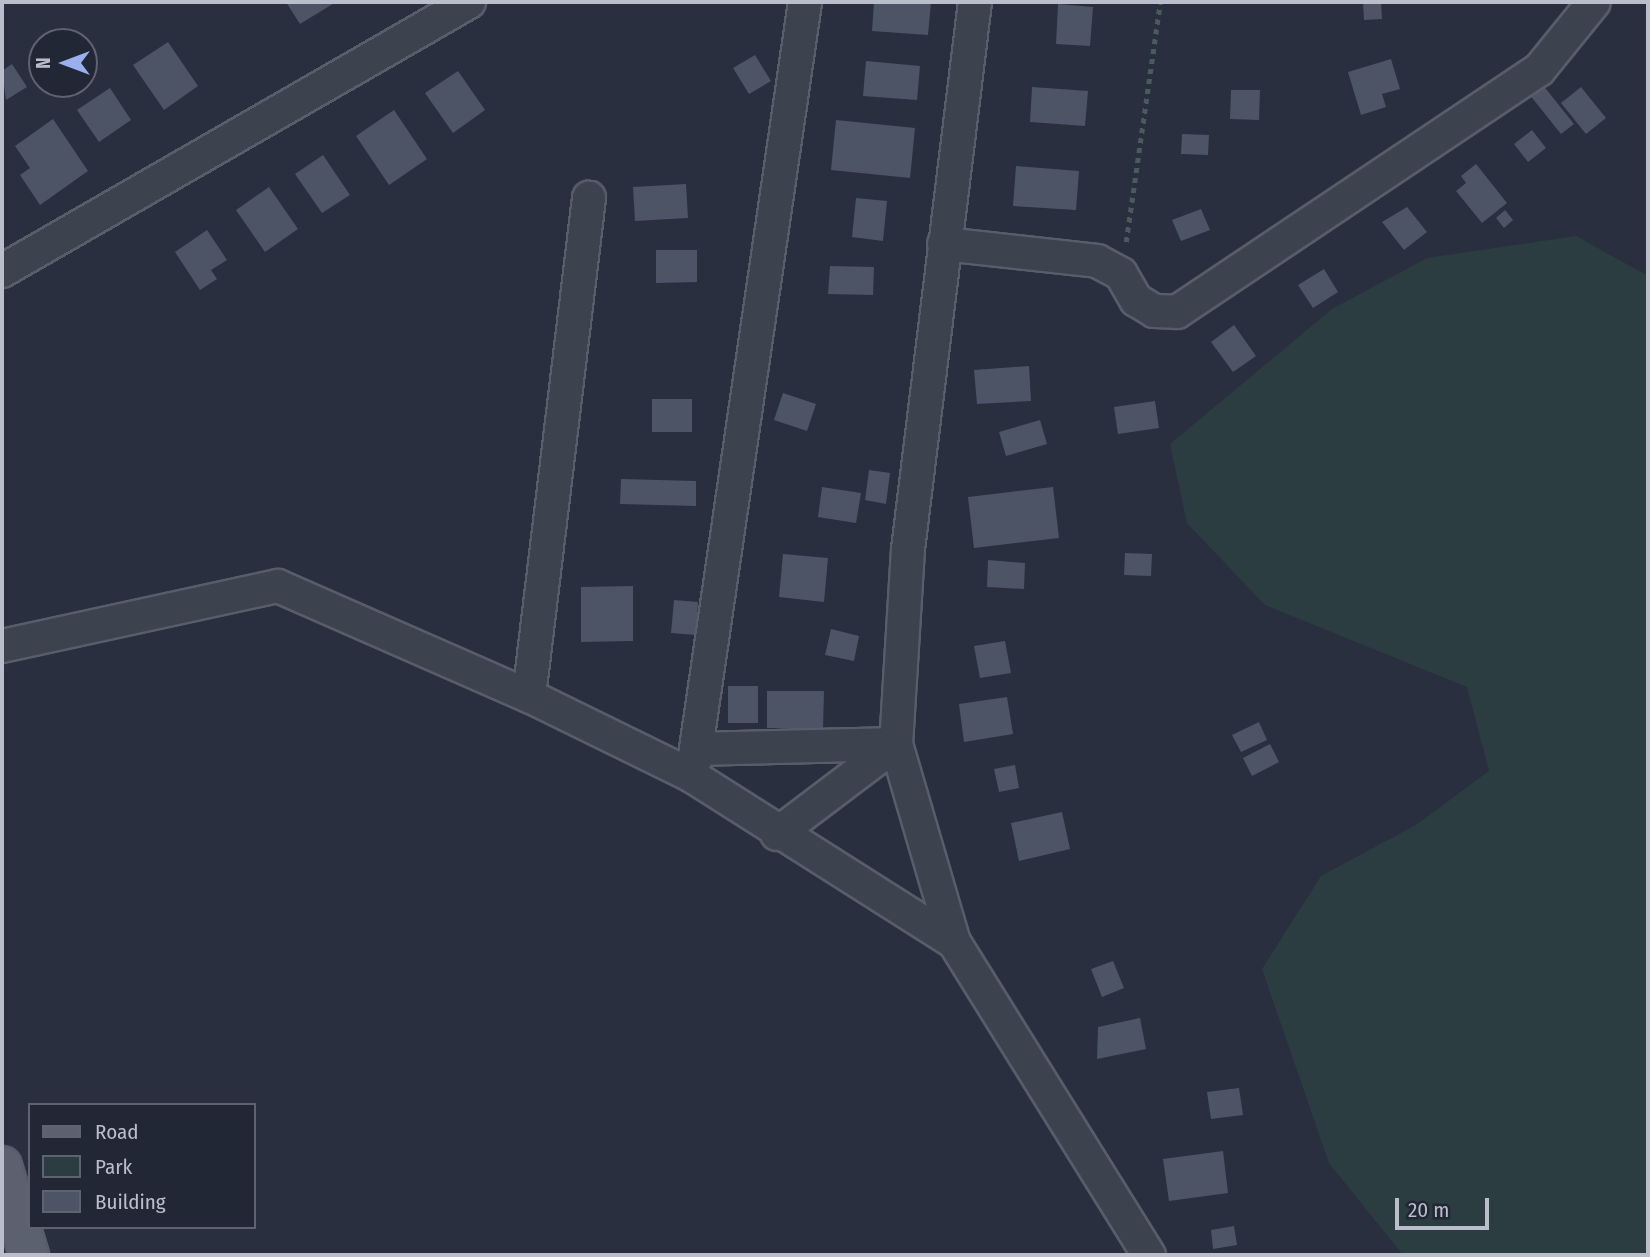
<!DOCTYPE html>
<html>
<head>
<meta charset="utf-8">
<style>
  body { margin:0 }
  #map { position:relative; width:1650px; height:1257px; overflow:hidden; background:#292f3f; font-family:"Fira Sans Condensed",sans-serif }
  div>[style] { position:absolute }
  .green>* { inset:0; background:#2c3d41 }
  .building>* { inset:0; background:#4d5466 }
  .path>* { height:4.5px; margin-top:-2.25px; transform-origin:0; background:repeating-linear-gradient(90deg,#4b5a5f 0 5px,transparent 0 10px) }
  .roads { filter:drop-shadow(2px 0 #585d6a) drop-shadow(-2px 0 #585d6a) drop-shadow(0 2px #585d6a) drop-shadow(0 -2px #585d6a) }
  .street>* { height:32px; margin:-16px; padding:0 16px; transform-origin:16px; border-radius:16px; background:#3d424f }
  .primary>* { height:38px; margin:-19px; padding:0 19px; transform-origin:19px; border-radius:19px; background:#5b616f }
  span { translate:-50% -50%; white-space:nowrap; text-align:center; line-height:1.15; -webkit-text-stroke:7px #222735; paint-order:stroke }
  .frame { position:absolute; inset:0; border:4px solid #babeca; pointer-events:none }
  .legend { position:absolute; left:28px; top:1103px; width:228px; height:126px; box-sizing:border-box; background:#222735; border:2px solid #5f6371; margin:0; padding:9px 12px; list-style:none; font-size:21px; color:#babeca }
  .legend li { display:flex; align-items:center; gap:14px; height:35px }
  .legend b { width:35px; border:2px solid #5f6371 }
  .north { position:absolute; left:28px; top:28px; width:70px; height:70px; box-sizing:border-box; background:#222735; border:2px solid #5f6371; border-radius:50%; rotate:270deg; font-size:19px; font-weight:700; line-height:28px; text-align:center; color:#babeca }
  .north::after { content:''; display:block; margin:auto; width:24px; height:32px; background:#9aafee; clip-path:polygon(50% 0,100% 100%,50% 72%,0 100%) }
  .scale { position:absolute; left:1395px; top:1198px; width:94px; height:32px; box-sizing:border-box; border:4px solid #babeca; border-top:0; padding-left:9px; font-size:21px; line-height:24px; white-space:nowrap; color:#babeca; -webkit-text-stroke:5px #222735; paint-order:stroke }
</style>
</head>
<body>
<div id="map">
  <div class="green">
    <div style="clip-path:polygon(1576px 236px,1648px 276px,1648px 1255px,1403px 1255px,1329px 1163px,1262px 969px,1321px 876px,1416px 825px,1489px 771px,1467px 687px,1265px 605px,1187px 523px,1170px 444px,1332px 309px,1427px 258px)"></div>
  </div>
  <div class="building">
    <div style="clip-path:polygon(286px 2px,336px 2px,300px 24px)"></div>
    <div style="clip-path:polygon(874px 2px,931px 2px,928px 35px,872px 31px)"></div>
    <div style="clip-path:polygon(1363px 2px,1381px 2px,1382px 19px,1364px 20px)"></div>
    <div style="clip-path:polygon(1058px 4px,1093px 7px,1090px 46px,1056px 44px)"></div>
    <div style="clip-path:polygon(168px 42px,198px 86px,164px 110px,133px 65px)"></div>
    <div style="clip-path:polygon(755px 55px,771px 81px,749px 94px,733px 68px)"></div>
    <div style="clip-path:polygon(1391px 59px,1400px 89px,1382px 94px,1386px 107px,1361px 115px,1348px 72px)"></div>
    <div style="clip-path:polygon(866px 61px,920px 66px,917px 100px,863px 96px)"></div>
    <div style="clip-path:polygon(12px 64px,27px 87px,6px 100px,2px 71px)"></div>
    <div style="clip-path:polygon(458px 71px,485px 110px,453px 133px,425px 93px)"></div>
    <div style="clip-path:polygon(1542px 84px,1574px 124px,1561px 134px,1529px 94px)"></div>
    <div style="clip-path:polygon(1032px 87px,1088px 91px,1085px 126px,1030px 122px)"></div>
    <div style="clip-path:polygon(1581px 87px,1606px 118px,1586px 134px,1561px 103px)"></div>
    <div style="clip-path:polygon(110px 88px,131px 120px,99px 142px,77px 110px)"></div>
    <div style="clip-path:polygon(1231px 90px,1260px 90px,1259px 120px,1230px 119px)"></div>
    <div style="clip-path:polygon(394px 110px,427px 159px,389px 185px,356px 136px)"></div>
    <div style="clip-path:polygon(53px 119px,88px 171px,40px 205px,20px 175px,30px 168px,15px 146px)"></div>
    <div style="clip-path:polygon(836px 120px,915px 128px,910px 178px,831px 170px)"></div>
    <div style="clip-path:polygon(1532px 130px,1546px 148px,1528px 162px,1514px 144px)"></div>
    <div style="clip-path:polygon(1182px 134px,1209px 135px,1208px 155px,1181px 154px)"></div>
    <div style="clip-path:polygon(323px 155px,350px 195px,322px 213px,295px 174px)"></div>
    <div style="clip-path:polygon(1476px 164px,1507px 203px,1482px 223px,1456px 191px,1466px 183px,1461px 176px)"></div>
    <div style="clip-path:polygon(1016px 166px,1079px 171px,1076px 210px,1013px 206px)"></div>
    <div style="clip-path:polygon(686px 184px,688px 218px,635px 221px,633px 187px)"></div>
    <div style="clip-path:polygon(269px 187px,298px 229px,265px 252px,236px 210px)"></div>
    <div style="clip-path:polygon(856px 198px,887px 201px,883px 241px,852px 237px)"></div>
    <div style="clip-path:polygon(1407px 207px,1427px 232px,1404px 250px,1382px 222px)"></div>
    <div style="clip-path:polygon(1201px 209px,1210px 230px,1181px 241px,1172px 220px)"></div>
    <div style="clip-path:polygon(1505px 210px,1513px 220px,1504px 228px,1496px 218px)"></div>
    <div style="clip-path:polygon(207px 230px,227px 260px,211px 270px,217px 279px,200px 290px,175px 252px)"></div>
    <div style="clip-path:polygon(656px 250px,697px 250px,697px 282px,656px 283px)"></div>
    <div style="clip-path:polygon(830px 266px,874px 267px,873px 295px,828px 294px)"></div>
    <div style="clip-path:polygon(1324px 269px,1338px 292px,1313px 308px,1298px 285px)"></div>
    <div style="clip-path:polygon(1234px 325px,1256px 356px,1233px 372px,1211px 342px)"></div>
    <div style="clip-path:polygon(1029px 366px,1031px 401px,977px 404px,974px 370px)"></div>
    <div style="clip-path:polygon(783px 393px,816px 404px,807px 431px,774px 420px)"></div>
    <div style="clip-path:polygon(652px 399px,692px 399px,692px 432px,652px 432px)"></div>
    <div style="clip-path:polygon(1155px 401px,1159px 428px,1118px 434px,1114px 407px)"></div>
    <div style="clip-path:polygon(1040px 420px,1047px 444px,1006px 456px,999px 432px)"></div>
    <div style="clip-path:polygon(869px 470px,890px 473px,886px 504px,865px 500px)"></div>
    <div style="clip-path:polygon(621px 479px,696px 481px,696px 506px,620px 504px)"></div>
    <div style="clip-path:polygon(822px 487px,861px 493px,856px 523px,818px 517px)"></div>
    <div style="clip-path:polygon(1053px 487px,1059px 538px,974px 548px,968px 497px)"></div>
    <div style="clip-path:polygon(1125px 553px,1152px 554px,1151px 576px,1124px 575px)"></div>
    <div style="clip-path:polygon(783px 554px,828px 558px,824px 602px,779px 597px)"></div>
    <div style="clip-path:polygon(988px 560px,1025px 563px,1024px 589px,987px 587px)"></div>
    <div style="clip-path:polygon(633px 586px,633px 641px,581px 642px,581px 587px)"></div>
    <div style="clip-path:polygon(674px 600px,698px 602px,696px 635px,671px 633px)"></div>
    <div style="clip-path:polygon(831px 629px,859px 636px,854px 661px,825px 655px)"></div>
    <div style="clip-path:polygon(1005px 641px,1011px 673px,980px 678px,974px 646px)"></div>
    <div style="clip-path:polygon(728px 686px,758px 686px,758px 723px,728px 723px)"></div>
    <div style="clip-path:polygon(767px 691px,824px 691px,823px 729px,767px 728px)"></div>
    <div style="clip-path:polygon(1007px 697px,1013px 734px,964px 742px,959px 704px)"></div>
    <div style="clip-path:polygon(1259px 722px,1267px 740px,1241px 752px,1232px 735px)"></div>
    <div style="clip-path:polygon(1270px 744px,1279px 762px,1252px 776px,1243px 758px)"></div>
    <div style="clip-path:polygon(1015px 765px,1019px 788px,999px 792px,994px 769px)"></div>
    <div style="clip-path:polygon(1062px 812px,1070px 849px,1019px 861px,1011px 823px)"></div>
    <div style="clip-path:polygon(1113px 961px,1124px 988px,1102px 997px,1091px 969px)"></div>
    <div style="clip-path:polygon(1140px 1018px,1146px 1049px,1097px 1059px,1098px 1027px)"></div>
    <div style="clip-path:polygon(1239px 1088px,1243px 1115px,1211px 1119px,1207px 1092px)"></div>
    <div style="clip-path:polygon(1223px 1151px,1228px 1193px,1169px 1201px,1163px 1159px)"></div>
    <div style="clip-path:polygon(1234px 1226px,1237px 1245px,1213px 1249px,1211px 1230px)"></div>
  </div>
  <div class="path">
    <div style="left:1126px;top:242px;width:242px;rotate:-81.9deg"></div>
  </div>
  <div class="roads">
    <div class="street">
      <div style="left:975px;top:2px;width:551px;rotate:96.98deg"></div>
      <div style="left:908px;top:549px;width:195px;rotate:93.5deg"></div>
      <div style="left:896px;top:744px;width:206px;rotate:73.7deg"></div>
      <div style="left:954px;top:942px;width:369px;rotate:58.1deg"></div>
      <div style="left:944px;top:244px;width:154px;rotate:6.3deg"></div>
      <div style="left:1097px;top:261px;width:27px;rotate:28deg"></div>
      <div style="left:1121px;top:274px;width:30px;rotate:60deg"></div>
      <div style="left:1136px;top:300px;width:21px;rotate:31deg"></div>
      <div style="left:1154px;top:311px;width:23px;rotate:2deg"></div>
      <div style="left:1177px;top:312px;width:435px;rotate:-33.8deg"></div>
      <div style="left:1539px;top:70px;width:87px;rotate:-51deg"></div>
      <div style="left:2px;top:271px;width:539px;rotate:-29.94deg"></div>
      <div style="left:2px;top:646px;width:282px;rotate:-12.3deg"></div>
      <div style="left:278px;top:586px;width:274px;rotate:23.7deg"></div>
      <div style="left:529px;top:696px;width:182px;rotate:26.1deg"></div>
      <div style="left:692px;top:776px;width:310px;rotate:32.4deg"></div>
      <div style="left:529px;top:696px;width:502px;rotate:-83.13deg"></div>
      <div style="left:696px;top:749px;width:200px;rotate:-1.4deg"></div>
      <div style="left:692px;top:776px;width:782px;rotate:-81.69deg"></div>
      <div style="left:777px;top:834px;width:149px;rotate:-37.1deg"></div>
    </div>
    <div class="primary">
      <div style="left:2px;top:1166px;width:93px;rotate:73.1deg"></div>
    </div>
  </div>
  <div class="frame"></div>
  <ul class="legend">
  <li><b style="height:9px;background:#5b616f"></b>Road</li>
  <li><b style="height:19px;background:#2c3d41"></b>Park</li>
  <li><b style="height:19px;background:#4d5466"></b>Building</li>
  </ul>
  <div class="north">N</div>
  <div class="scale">20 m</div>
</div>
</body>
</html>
